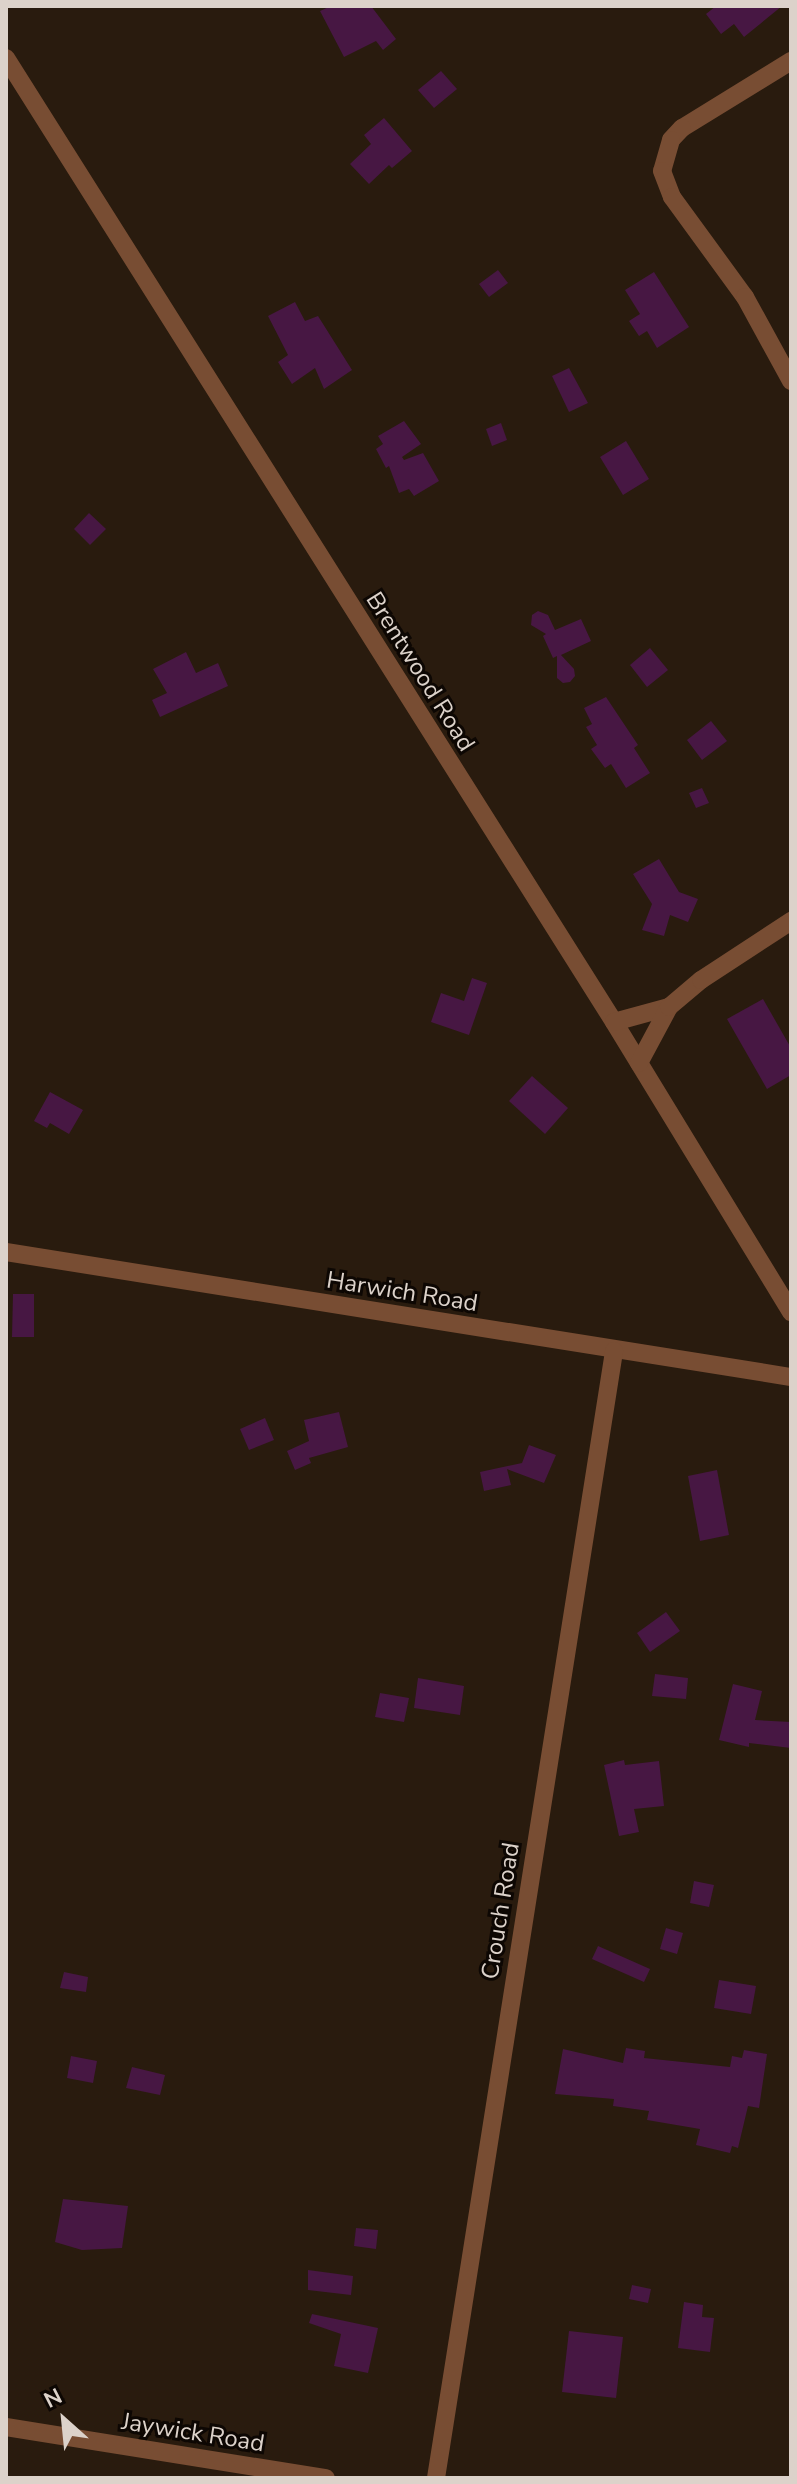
<!DOCTYPE html>
<html>
<head>
<meta charset="utf-8">
<style>
  body { margin:0 }
  #map { position:relative; width:797px; height:2484px; overflow:hidden; background:#291b0e; font-family:"Nunito Sans",sans-serif }
  div>[style] { position:absolute }
  .building>* { inset:0; background:#471743 }
  .minor>* { height:18px; margin:-9px; padding:0 9px; transform-origin:9px; border-radius:9px; background:#784d33 }
  span { translate:-50% -50%; white-space:nowrap; text-align:center; line-height:1.15; -webkit-text-stroke:6px #0d0703; paint-order:stroke }
  .street-label { font-size:24px; color:#dcd2ca }
  .frame { position:absolute; inset:0; border:8px solid #dcd2ca; pointer-events:none }
  .north { position:absolute; left:24px; top:2380px; width:80px; height:80px; -webkit-text-stroke:6px #0d0703; paint-order:stroke; rotate:333deg; font-size:22px; font-weight:700; line-height:32px; text-align:center; color:#dcd2ca }
  .north::after { content:''; display:block; margin:auto; width:28px; height:36px; background:#dcd2ca; clip-path:polygon(50% 0,100% 100%,50% 72%,0 100%) }
</style>
</head>
<body>
<div id="map">
  <div class="building">
    <div style="clip-path:polygon(331px 6px,371px 6px,396px 39px,383px 50px,376px 41px,344px 57px,320px 11px)"></div>
    <div style="clip-path:polygon(716px 6px,782px 6px,744px 37px,734px 24px,721px 34px,706px 14px)"></div>
    <div style="clip-path:polygon(441px 71px,457px 89px,434px 108px,418px 90px)"></div>
    <div style="clip-path:polygon(384px 118px,412px 151px,392px 168px,389px 165px,369px 184px,350px 164px,371px 144px,364px 135px)"></div>
    <div style="clip-path:polygon(498px 270px,508px 283px,489px 297px,479px 284px)"></div>
    <div style="clip-path:polygon(654px 272px,689px 327px,657px 348px,647px 331px,639px 336px,629px 321px,640px 314px,625px 290px)"></div>
    <div style="clip-path:polygon(295px 302px,305px 321px,318px 316px,352px 370px,324px 389px,315px 368px,292px 384px,278px 362px,288px 355px,268px 316px)"></div>
    <div style="clip-path:polygon(569px 368px,588px 403px,569px 412px,552px 376px)"></div>
    <div style="clip-path:polygon(404px 421px,421px 444px,402px 457px,404px 460px,423px 453px,439px 481px,414px 496px,409px 489px,399px 493px,389px 466px,386px 468px,376px 449px,383px 444px,378px 436px)"></div>
    <div style="clip-path:polygon(501px 423px,507px 440px,492px 446px,486px 429px)"></div>
    <div style="clip-path:polygon(626px 441px,649px 479px,623px 495px,600px 457px)"></div>
    <div style="clip-path:polygon(89px 513px,106px 529px,90px 545px,74px 529px)"></div>
    <div style="clip-path:polygon(538px 611px,548px 615px,555px 630px,581px 619px,591px 641px,561px 655px,574px 669px,575px 676px,570px 682px,563px 683px,557px 678px,557px 656px,553px 658px,543px 636px,546px 634px,531px 625px,532px 615px)"></div>
    <div style="clip-path:polygon(650px 648px,668px 670px,647px 687px,630px 665px)"></div>
    <div style="clip-path:polygon(186px 652px,196px 673px,218px 663px,228px 686px,160px 717px,152px 700px,167px 693px,153px 669px)"></div>
    <div style="clip-path:polygon(606px 697px,638px 745px,634px 748px,650px 773px,626px 788px,611px 764px,605px 768px,591px 749px,597px 745px,586px 727px,592px 724px,584px 708px)"></div>
    <div style="clip-path:polygon(711px 721px,727px 741px,702px 760px,687px 740px)"></div>
    <div style="clip-path:polygon(702px 788px,709px 803px,696px 808px,689px 793px)"></div>
    <div style="clip-path:polygon(659px 859px,679px 892px,698px 899px,688px 922px,670px 915px,664px 936px,642px 930px,652px 904px,633px 874px)"></div>
    <div style="clip-path:polygon(472px 978px,487px 983px,469px 1035px,431px 1022px,441px 993px,464px 1001px)"></div>
    <div style="clip-path:polygon(763px 999px,791px 1048px,791px 1075px,767px 1089px,727px 1019px)"></div>
    <div style="clip-path:polygon(532px 1076px,568px 1108px,545px 1134px,509px 1101px)"></div>
    <div style="clip-path:polygon(50px 1092px,83px 1110px,69px 1134px,50px 1123px,47px 1128px,34px 1121px)"></div>
    <div style="clip-path:polygon(13px 1294px,34px 1294px,34px 1337px,12px 1337px)"></div>
    <div style="clip-path:polygon(339px 1412px,348px 1447px,309px 1458px,311px 1463px,295px 1470px,287px 1451px,309px 1441px,304px 1420px)"></div>
    <div style="clip-path:polygon(265px 1418px,274px 1440px,249px 1450px,240px 1429px)"></div>
    <div style="clip-path:polygon(529px 1445px,556px 1455px,544px 1483px,507px 1469px,511px 1485px,484px 1491px,480px 1472px,522px 1463px)"></div>
    <div style="clip-path:polygon(717px 1470px,729px 1535px,700px 1541px,688px 1476px)"></div>
    <div style="clip-path:polygon(666px 1612px,680px 1631px,650px 1652px,637px 1633px)"></div>
    <div style="clip-path:polygon(655px 1674px,688px 1678px,686px 1699px,652px 1696px)"></div>
    <div style="clip-path:polygon(418px 1678px,464px 1686px,460px 1715px,414px 1708px)"></div>
    <div style="clip-path:polygon(733px 1684px,762px 1691px,755px 1720px,791px 1722px,791px 1748px,749px 1743px,749px 1747px,719px 1740px)"></div>
    <div style="clip-path:polygon(380px 1693px,409px 1698px,404px 1722px,375px 1717px)"></div>
    <div style="clip-path:polygon(624px 1760px,625px 1765px,659px 1761px,664px 1806px,634px 1809px,639px 1832px,619px 1836px,604px 1765px)"></div>
    <div style="clip-path:polygon(694px 1881px,714px 1885px,709px 1907px,690px 1903px)"></div>
    <div style="clip-path:polygon(666px 1928px,683px 1933px,677px 1954px,660px 1949px)"></div>
    <div style="clip-path:polygon(598px 1946px,650px 1969px,644px 1982px,592px 1959px)"></div>
    <div style="clip-path:polygon(64px 1972px,88px 1977px,86px 1992px,60px 1988px)"></div>
    <div style="clip-path:polygon(719px 1980px,756px 1986px,751px 2014px,714px 2008px)"></div>
    <div style="clip-path:polygon(626px 2048px,645px 2051px,644px 2058px,730px 2067px,732px 2056px,742px 2058px,744px 2050px,767px 2054px,759px 2108px,748px 2106px,738px 2148px,732px 2146px,730px 2153px,696px 2145px,700px 2129px,647px 2120px,649px 2111px,613px 2106px,614px 2099px,555px 2094px,563px 2049px,623px 2063px)"></div>
    <div style="clip-path:polygon(71px 2056px,97px 2061px,93px 2083px,67px 2078px)"></div>
    <div style="clip-path:polygon(132px 2067px,165px 2075px,160px 2095px,126px 2088px)"></div>
    <div style="clip-path:polygon(63px 2199px,128px 2206px,122px 2248px,82px 2250px,55px 2242px)"></div>
    <div style="clip-path:polygon(356px 2228px,378px 2230px,376px 2249px,354px 2246px)"></div>
    <div style="clip-path:polygon(308px 2270px,353px 2276px,351px 2295px,308px 2290px)"></div>
    <div style="clip-path:polygon(632px 2285px,651px 2289px,648px 2303px,629px 2299px)"></div>
    <div style="clip-path:polygon(684px 2302px,703px 2305px,702px 2317px,714px 2318px,710px 2352px,678px 2348px)"></div>
    <div style="clip-path:polygon(312px 2314px,378px 2328px,368px 2373px,334px 2366px,341px 2334px,309px 2323px)"></div>
    <div style="clip-path:polygon(569px 2331px,623px 2337px,616px 2398px,562px 2392px)"></div>
  </div>
  <div class="minor">
    <div style="left:6px;top:58px;width:1140px;rotate:57.76deg"></div>
    <div style="left:614px;top:1022px;width:340px;rotate:58.6deg"></div>
    <div style="left:791px;top:61px;width:128px;rotate:148.4deg"></div>
    <div style="left:682px;top:128px;width:16px;rotate:133deg"></div>
    <div style="left:671px;top:140px;width:32px;rotate:106deg"></div>
    <div style="left:662px;top:171px;width:28px;rotate:69deg"></div>
    <div style="left:672px;top:197px;width:124px;rotate:53.9deg"></div>
    <div style="left:745px;top:297px;width:96px;rotate:61.3deg"></div>
    <div style="left:614px;top:1022px;width:57px;rotate:-15.3deg"></div>
    <div style="left:639px;top:1063px;width:64px;rotate:-61.8deg"></div>
    <div style="left:669px;top:1007px;width:42px;rotate:-40.2deg"></div>
    <div style="left:701px;top:980px;width:108px;rotate:-33.2deg"></div>
    <div style="left:6px;top:1252px;width:795px;rotate:9.05deg"></div>
    <div style="left:6px;top:2427px;width:324px;rotate:9.1deg"></div>
    <div style="left:436px;top:2478px;width:1141px;rotate:-81.02deg"></div>
  </div>
  <div class="street-label">
    <span style="left:420px;top:672px;rotate:58deg">Brentwood Road</span>
    <span style="left:402px;top:1292px;rotate:9deg">Harwich Road</span>
    <span style="left:501px;top:1911px;rotate:-81deg">Crouch Road</span>
    <span style="left:193px;top:2433px;rotate:9deg">Jaywick Road</span>
  </div>
  <div class="frame"></div>
  <div class="north">N</div>
</div>
</body>
</html>
